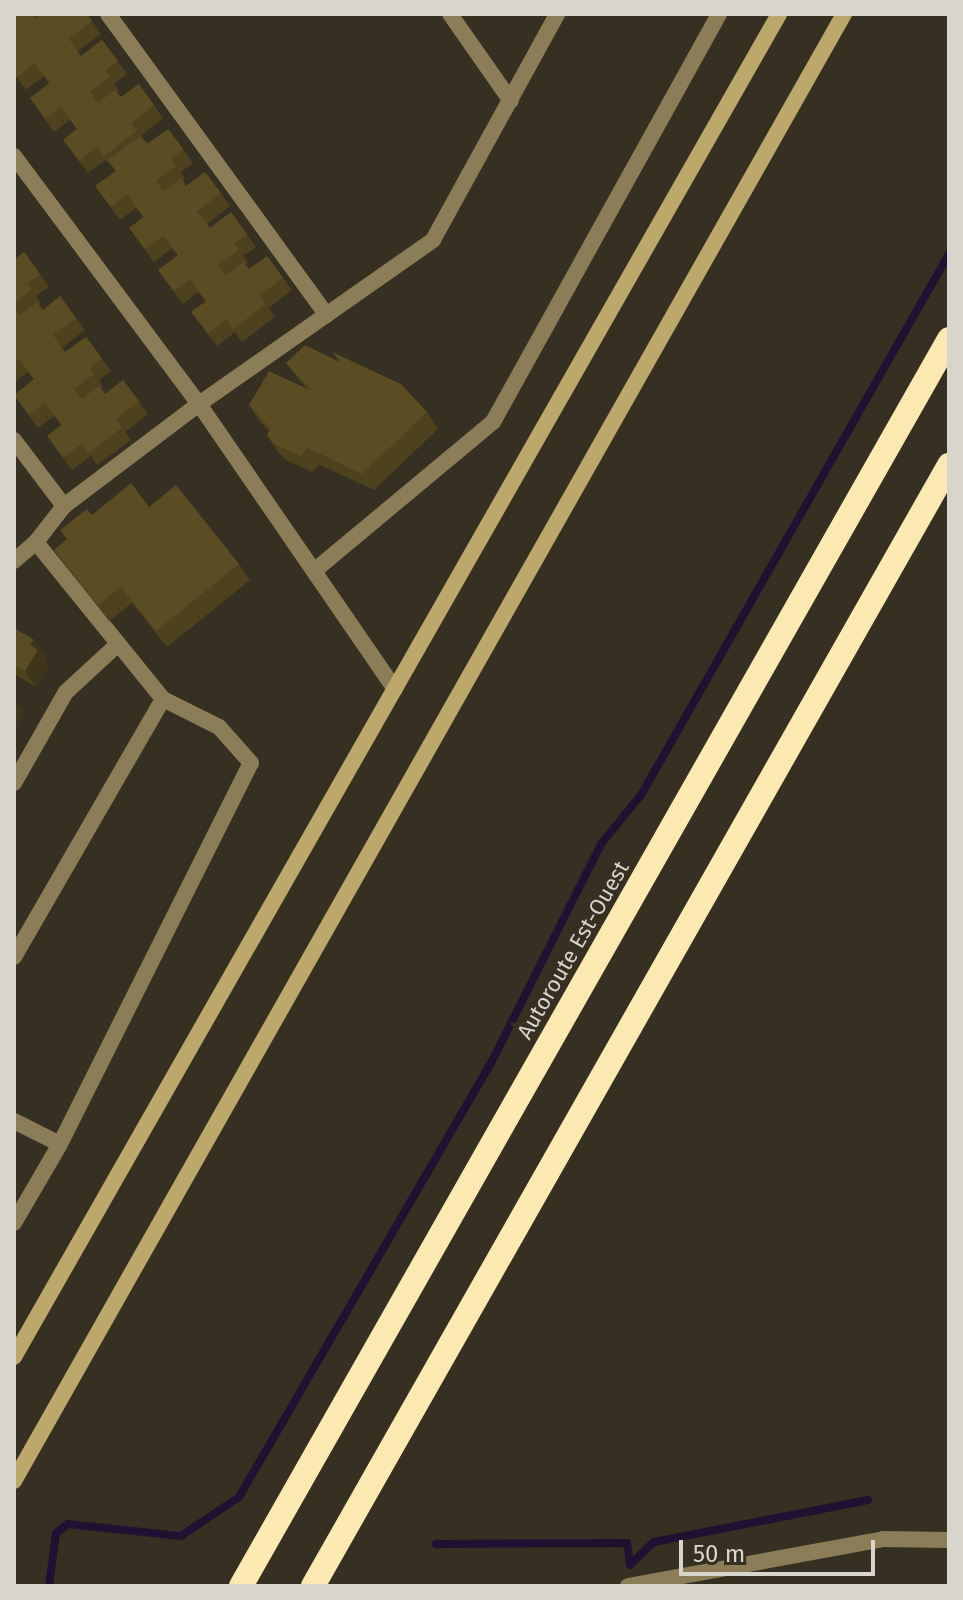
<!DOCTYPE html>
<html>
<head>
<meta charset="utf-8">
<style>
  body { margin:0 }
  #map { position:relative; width:963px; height:1600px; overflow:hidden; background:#353022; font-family:"Fira Sans",sans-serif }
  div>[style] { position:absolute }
  .stream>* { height:8px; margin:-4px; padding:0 4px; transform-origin:4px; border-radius:4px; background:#1f1132 }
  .minor>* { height:16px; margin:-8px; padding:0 8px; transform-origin:8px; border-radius:8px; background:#8a7d58 }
  .tertiary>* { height:16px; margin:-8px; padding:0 8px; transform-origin:8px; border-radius:8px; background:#8a7d58 }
  .secondary>* { height:16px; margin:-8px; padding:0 8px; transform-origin:8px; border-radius:8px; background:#bda86b }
  .motorway>* { height:24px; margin:-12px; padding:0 12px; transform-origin:12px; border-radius:12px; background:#fce9b2 }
  .wall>* { inset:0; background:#4d411e }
  .shaded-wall>* { inset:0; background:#3f3518 }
  .building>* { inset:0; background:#5a4c23 }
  span { translate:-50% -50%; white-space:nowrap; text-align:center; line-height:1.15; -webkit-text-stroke:8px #353022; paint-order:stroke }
  .street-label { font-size:22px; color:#d8d5cc }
  .frame { position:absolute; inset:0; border:16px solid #d8d5cc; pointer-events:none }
  .scale { position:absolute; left:679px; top:1540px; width:196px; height:36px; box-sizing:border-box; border:4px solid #d8d5cc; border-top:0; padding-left:10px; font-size:24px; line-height:28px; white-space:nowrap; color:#d8d5cc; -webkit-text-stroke:6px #353022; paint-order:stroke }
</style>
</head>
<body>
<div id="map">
  <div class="stream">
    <div style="left:436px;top:1544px;width:191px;rotate:-0.3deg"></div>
    <div style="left:627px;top:1543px;width:22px;rotate:82deg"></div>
    <div style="left:630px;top:1565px;width:33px;rotate:-44deg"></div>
    <div style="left:654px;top:1542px;width:218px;rotate:-11.1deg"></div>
    <div style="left:49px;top:1586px;width:53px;rotate:-82.5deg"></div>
    <div style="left:56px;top:1533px;width:15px;rotate:-37deg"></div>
    <div style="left:68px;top:1524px;width:114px;rotate:6.1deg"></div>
    <div style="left:181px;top:1536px;width:70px;rotate:-33.9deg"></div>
    <div style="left:239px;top:1497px;width:502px;rotate:-59.86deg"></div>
    <div style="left:491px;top:1063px;width:245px;rotate:-63.3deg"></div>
    <div style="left:601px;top:844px;width:63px;rotate:-50.8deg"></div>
    <div style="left:641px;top:795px;width:623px;rotate:-60.35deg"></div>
  </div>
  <div class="minor">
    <div style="left:108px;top:14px;width:372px;rotate:54deg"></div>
    <div style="left:450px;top:14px;width:106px;rotate:55deg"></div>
    <div style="left:14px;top:156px;width:309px;rotate:53.3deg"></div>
    <div style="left:199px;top:404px;width:346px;rotate:55.5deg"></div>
    <div style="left:14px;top:440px;width:83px;rotate:52.9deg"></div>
    <div style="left:14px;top:561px;width:29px;rotate:-41deg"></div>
    <div style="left:36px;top:542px;width:46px;rotate:-52.1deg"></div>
    <div style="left:64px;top:506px;width:169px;rotate:-37.1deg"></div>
    <div style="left:199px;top:404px;width:286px;rotate:-35deg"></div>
    <div style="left:433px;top:240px;width:258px;rotate:-61.2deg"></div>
    <div style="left:314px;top:571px;width:233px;rotate:-39.8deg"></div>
    <div style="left:493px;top:422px;width:466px;rotate:-61deg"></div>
    <div style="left:14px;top:783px;width:105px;rotate:-60.3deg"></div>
    <div style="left:66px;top:692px;width:71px;rotate:-42.7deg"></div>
    <div style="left:14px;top:957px;width:298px;rotate:-60deg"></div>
    <div style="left:163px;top:699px;width:202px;rotate:-129deg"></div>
    <div style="left:14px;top:1121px;width:51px;rotate:26.6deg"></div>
    <div style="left:14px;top:1223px;width:91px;rotate:-59.8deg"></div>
    <div style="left:60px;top:1144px;width:426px;rotate:-63.4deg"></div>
    <div style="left:251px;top:763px;width:48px;rotate:-131.6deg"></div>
    <div style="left:219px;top:727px;width:63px;rotate:-153.4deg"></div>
  </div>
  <div class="tertiary">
    <div style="left:628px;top:1586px;width:259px;rotate:-10.4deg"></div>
    <div style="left:883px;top:1539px;width:66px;rotate:0.9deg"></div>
  </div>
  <div class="secondary">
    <div style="left:14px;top:1357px;width:1546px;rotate:-60.33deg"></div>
    <div style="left:14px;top:1481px;width:1686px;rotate:-60.5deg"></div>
  </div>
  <div class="motorway">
    <div style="left:241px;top:1586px;width:1434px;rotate:-60.41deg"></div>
    <div style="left:313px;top:1586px;width:1289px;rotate:-60.43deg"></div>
  </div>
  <div class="wall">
    <div style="clip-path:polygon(14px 14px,87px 14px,101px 34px,78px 51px,81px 56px,102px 40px,127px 74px,114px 84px,119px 90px,117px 92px,121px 97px,139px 84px,163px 118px,141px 136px,147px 144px,168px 129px,193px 163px,181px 172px,185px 179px,183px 180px,186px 186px,205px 172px,230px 206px,207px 224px,210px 228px,231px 212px,256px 247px,243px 256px,248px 262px,245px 264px,249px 269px,267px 256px,292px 290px,269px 308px,275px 317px,242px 342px,235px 332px,217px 346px,191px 312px,206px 302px,198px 292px,183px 304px,158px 270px,178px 255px,172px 248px,154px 262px,129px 228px,143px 217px,136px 208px,120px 220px,95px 186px,116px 171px,106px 160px,88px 173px,63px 140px,77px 129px,70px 120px,54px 132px,30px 98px,49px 83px,44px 76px,26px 90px,14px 74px)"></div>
    <div style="clip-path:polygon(24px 252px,49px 287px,36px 296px,41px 303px,39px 304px,43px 310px,60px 296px,85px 330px,62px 348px,65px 352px,86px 337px,111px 371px,99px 380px,103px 387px,101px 388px,105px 394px,123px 380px,148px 414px,125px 432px,131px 440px,97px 465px,91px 456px,72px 470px,47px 436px,61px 425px,54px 416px,38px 428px,14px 395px,34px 380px,28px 372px,14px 383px,14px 260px)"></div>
    <div style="clip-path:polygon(332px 352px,427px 412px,438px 429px,374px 490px,320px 465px,312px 472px,286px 460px,278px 452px,267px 435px,269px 431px,260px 422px,249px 405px,306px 388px,286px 363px,339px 361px)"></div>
    <div style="clip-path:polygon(149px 507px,239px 564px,250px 580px,167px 647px,132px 603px,109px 621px,54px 550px,67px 540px,92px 515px)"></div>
    <div style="clip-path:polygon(14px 628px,34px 640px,45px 656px,44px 659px,49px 666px,36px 687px,14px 674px)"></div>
  </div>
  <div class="shaded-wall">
    <div style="clip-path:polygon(34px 640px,45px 656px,44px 659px,49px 666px,36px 687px,25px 671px,30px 645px)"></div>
    <div style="clip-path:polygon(14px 696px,25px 713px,14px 730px)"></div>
  </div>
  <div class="building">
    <div style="clip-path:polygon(14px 14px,32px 14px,36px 19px,42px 14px,87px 14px,92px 21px,69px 39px,81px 56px,102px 40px,118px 61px,105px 71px,110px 77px,90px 92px,98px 103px,115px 90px,121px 97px,139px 84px,154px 105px,131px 123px,137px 131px,104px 156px,97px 147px,79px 161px,63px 140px,77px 129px,61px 107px,45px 119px,30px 98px,50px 83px,42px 73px,35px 63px,17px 77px,14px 74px,14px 46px,15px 45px,14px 43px)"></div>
    <div style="clip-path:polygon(168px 129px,184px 150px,171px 159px,176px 166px,156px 181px,164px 191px,181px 178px,186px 186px,205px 172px,221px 193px,197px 211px,210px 228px,231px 212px,247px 234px,234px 244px,239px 250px,218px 265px,226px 275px,244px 262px,249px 269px,267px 256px,283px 278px,260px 295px,266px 304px,233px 329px,226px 319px,208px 333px,191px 312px,206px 301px,190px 279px,174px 291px,158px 270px,178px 255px,170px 245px,163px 236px,145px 249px,129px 228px,144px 217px,127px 195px,111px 207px,95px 186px,116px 171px,108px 160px,141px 136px,147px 144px)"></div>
    <div style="clip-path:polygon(24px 252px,40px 274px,27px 284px,32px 290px,14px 303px,14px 260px)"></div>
    <div style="clip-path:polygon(60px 296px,76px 318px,53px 335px,65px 352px,86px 337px,102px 358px,90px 368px,94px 374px,74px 389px,82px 399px,99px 386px,105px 394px,123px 380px,139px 401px,116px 419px,122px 428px,88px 453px,82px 444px,63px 457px,47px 436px,62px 425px,45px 403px,29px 415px,14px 395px,34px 379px,19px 359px,14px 363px,14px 308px,20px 315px,37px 302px,43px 310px)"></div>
    <div style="clip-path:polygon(305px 345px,342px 363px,332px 352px,401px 384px,427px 412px,362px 474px,308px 448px,300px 456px,274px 444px,267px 435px,270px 428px,249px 405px,269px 371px,312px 391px,286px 363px)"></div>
    <div style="clip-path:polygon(131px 483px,149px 507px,176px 485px,239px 564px,156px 631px,121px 587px,98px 605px,54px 550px,67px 539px,60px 530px,87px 509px,92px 515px)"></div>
    <div style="clip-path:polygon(14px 628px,34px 640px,30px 645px,38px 650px,25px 671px,14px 664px)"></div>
  </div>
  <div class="street-label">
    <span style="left:573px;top:950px;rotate:-60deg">Autoroute Est-Ouest</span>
  </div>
  <div class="frame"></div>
  <div class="scale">50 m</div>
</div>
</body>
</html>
